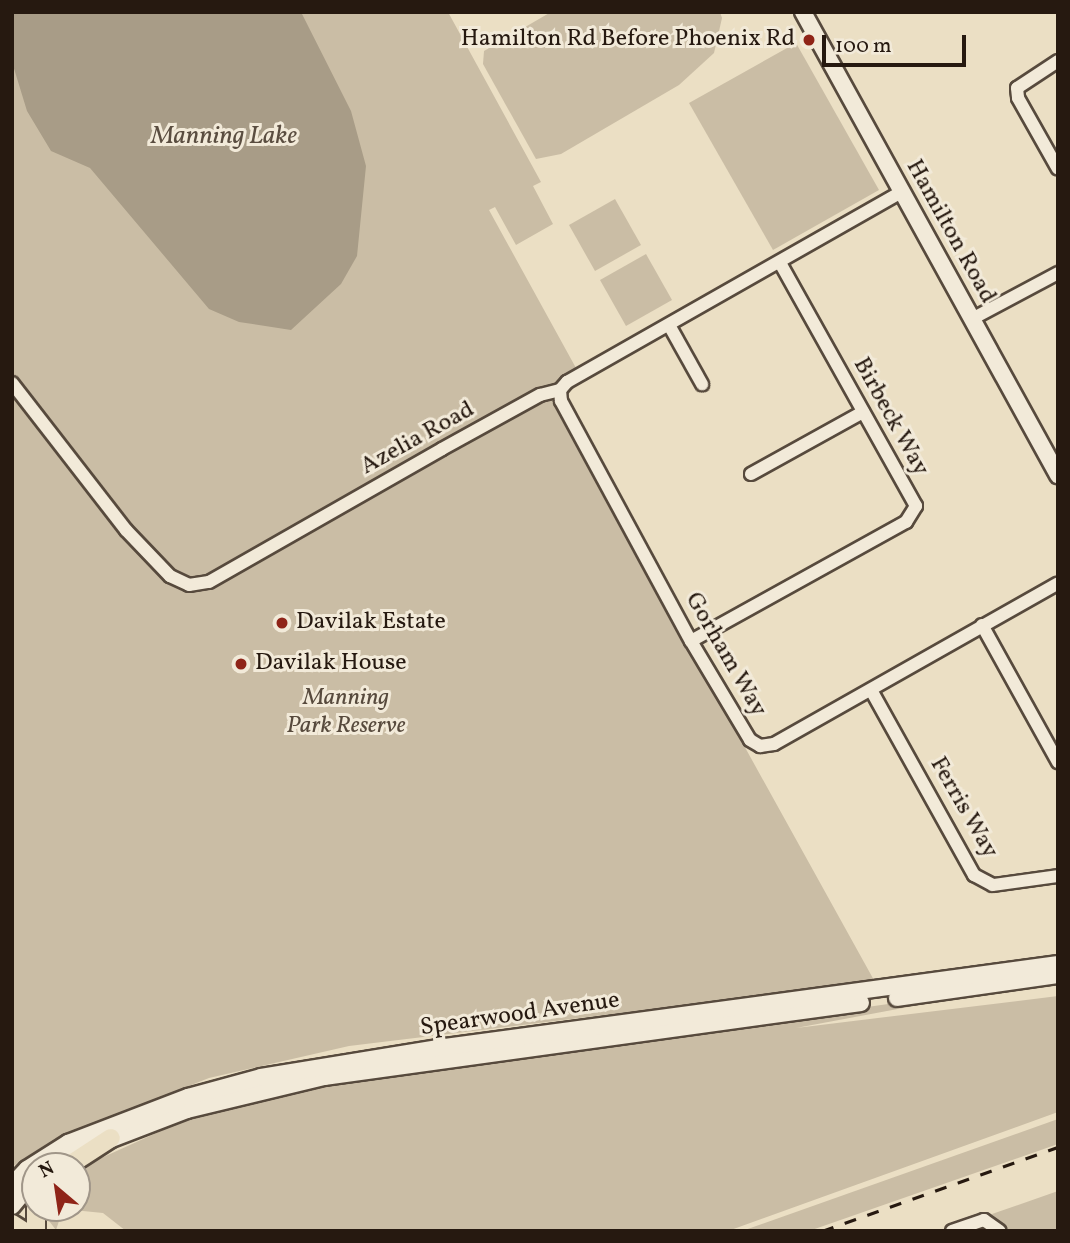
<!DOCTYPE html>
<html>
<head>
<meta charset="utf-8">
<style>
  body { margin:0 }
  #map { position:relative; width:1070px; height:1243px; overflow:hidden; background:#ebdfc4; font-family:Vollkorn,serif }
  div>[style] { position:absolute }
  .green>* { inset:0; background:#cabda5 }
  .water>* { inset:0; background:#a89c87 }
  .roads { filter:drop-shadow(2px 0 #574a3d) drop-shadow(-2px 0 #574a3d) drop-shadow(0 2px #574a3d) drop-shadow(0 -2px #574a3d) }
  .minor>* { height:12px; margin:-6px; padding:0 6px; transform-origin:6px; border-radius:6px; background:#f2ead9 }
  .secondary>* { height:16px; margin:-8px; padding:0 8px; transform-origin:8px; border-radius:8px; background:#f2ead9 }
  .primary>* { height:18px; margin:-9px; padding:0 9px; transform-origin:9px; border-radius:9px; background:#ebdfc4 }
  .rail>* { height:2.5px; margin-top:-1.25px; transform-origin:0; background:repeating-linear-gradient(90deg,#261910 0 12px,transparent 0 24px) }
  .dots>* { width:19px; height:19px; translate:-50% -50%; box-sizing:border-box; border:4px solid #f2ead9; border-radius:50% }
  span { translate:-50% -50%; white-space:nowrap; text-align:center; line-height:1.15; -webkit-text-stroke:6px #f2ead9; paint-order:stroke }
  .poi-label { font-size:24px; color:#261910 }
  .right { translate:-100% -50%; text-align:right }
  .left { translate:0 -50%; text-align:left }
  .street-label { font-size:24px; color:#261910 }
  .park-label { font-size:24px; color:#574a3d; font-style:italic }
  .water-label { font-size:26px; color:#5a4d40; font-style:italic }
  .frame { position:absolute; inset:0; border:14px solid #261910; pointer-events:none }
  .north { position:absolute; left:21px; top:1152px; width:70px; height:70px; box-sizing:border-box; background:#f2ead9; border:2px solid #a09689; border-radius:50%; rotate:331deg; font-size:19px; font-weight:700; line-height:28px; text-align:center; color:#261910 }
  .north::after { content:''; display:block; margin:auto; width:24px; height:32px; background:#8f2418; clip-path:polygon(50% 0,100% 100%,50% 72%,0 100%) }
  .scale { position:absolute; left:822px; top:35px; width:144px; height:32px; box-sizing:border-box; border:4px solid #261910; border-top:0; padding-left:9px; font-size:21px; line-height:24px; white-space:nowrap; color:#261910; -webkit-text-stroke:5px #f2ead9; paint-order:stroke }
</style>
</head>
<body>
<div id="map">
  <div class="green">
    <div style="clip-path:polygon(12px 12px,448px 12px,541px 182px,533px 186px,553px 224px,516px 245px,495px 207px,489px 210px,576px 368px,559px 378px,557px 408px,875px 982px,349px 1046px,209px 1078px,54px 1139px,12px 1167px)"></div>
    <div style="clip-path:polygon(551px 12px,720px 12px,722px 18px,714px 53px,679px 85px,561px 154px,536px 159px,483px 64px,484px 51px)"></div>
    <div style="clip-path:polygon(796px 43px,879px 190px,773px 250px,689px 103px)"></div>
    <div style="clip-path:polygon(615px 199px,641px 245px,595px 271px,569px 225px)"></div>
    <div style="clip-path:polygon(646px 254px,672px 300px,626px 326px,600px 280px)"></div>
    <div style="clip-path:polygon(1037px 983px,796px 1028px,1058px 996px,1058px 1112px,728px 1231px,126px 1231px,103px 1213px,63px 1209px,56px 1230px,46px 1217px,48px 1208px,77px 1208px,77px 1169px,207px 1110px,314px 1085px)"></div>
    <div style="clip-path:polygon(1058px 1119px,1058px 1144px,809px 1231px,742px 1231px)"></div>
    <div style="clip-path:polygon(1058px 1191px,1058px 1231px,938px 1231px,992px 1214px)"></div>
  </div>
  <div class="water">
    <div style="clip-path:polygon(12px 12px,301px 12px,351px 111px,366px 166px,357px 256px,341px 284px,291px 330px,239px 322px,209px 309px,90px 168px,51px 151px,27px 111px,12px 62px)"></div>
  </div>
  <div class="roads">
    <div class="minor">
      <div style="left:1058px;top:61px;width:49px;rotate:146.6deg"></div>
      <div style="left:1017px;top:88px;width:10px;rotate:84deg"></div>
      <div style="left:1018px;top:98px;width:81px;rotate:60.6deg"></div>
      <div style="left:972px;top:319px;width:98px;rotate:-28.1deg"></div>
      <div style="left:669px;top:325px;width:68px;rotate:60.8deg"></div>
      <div style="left:12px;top:383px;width:186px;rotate:52.2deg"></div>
      <div style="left:126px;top:530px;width:64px;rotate:46.3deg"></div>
      <div style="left:170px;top:576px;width:21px;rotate:25deg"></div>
      <div style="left:189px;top:585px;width:20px;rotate:-9deg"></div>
      <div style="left:209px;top:582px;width:268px;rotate:-29.7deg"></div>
      <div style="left:442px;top:449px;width:112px;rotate:-28.9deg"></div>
      <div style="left:540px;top:395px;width:21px;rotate:-14deg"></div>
      <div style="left:560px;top:390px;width:11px;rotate:-49deg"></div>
      <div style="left:567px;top:382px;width:385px;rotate:-29.6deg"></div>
      <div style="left:560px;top:390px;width:11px;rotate:85deg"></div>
      <div style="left:561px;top:401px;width:273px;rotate:61.6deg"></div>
      <div style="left:691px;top:641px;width:115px;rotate:59.2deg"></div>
      <div style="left:750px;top:740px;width:12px;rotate:31deg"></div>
      <div style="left:760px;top:746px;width:14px;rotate:-8deg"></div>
      <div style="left:774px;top:744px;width:326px;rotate:-29.5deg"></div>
      <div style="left:751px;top:474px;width:128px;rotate:-29deg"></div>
      <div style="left:982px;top:625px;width:157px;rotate:61deg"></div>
      <div style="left:691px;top:641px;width:246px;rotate:-29deg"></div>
      <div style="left:906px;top:522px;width:19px;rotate:-58deg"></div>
      <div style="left:916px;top:506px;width:278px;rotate:-119.2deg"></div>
      <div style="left:871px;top:690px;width:212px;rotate:60.9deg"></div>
      <div style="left:974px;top:875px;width:21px;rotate:28deg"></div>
      <div style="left:993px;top:885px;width:66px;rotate:-7.9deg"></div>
      <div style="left:952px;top:1231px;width:34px;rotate:-19deg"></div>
      <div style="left:984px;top:1220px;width:19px;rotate:35deg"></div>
    </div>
    <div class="secondary">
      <div style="left:803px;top:12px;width:529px;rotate:61.16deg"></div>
      <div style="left:897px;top:998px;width:163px;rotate:-8.1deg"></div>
      <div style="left:101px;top:1143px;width:92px;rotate:-21deg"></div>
      <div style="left:187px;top:1110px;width:141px;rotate:-13.5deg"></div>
      <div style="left:324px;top:1077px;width:542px;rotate:-7.85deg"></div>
      <div style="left:51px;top:1166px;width:33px;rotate:-27deg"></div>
      <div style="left:12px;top:1185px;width:22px;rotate:-47deg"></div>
      <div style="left:27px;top:1169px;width:49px;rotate:-32.4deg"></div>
      <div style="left:68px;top:1143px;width:129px;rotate:-21deg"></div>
      <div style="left:188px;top:1097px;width:76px;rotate:-15.3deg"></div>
      <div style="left:261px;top:1077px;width:186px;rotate:-9.3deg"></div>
      <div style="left:445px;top:1047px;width:619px;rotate:-7.71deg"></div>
      <div style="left:12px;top:1206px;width:35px;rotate:-50deg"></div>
    </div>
    <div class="primary">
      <div style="left:68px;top:1166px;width:51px;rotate:-33.1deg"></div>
      <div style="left:12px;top:1224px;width:13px;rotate:32deg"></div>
      <div style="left:36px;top:1231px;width:23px;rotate:-90deg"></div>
    </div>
  </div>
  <div class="rail">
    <div style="left:822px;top:1231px;width:251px;rotate:-19.6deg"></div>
  </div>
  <div class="dots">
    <div style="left:809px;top:40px;background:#8f2418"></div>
    <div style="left:282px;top:623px;background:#8f2418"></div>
    <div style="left:241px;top:664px;background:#8f2418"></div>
  </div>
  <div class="poi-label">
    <span class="right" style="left:795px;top:40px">Hamilton Rd Before Phoenix Rd</span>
    <span class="left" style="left:296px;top:623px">Davilak Estate</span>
    <span class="left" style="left:255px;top:664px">Davilak House</span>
  </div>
  <div class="street-label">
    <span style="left:950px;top:232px;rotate:61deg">Hamilton Road</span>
    <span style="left:890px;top:417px;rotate:61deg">Birbeck Way</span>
    <span style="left:418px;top:439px;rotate:-29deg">Azelia Road</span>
    <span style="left:725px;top:655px;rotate:60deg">Gorham Way</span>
    <span style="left:963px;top:808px;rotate:60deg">Ferris Way</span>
    <span style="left:520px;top:1015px;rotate:-8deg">Spearwood Avenue</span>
  </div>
  <div class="park-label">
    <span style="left:346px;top:713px">Manning<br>Park Reserve</span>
  </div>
  <div class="water-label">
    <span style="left:224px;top:137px">Manning Lake</span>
  </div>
  <div class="frame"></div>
  <div class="north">N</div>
  <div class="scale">100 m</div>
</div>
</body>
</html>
